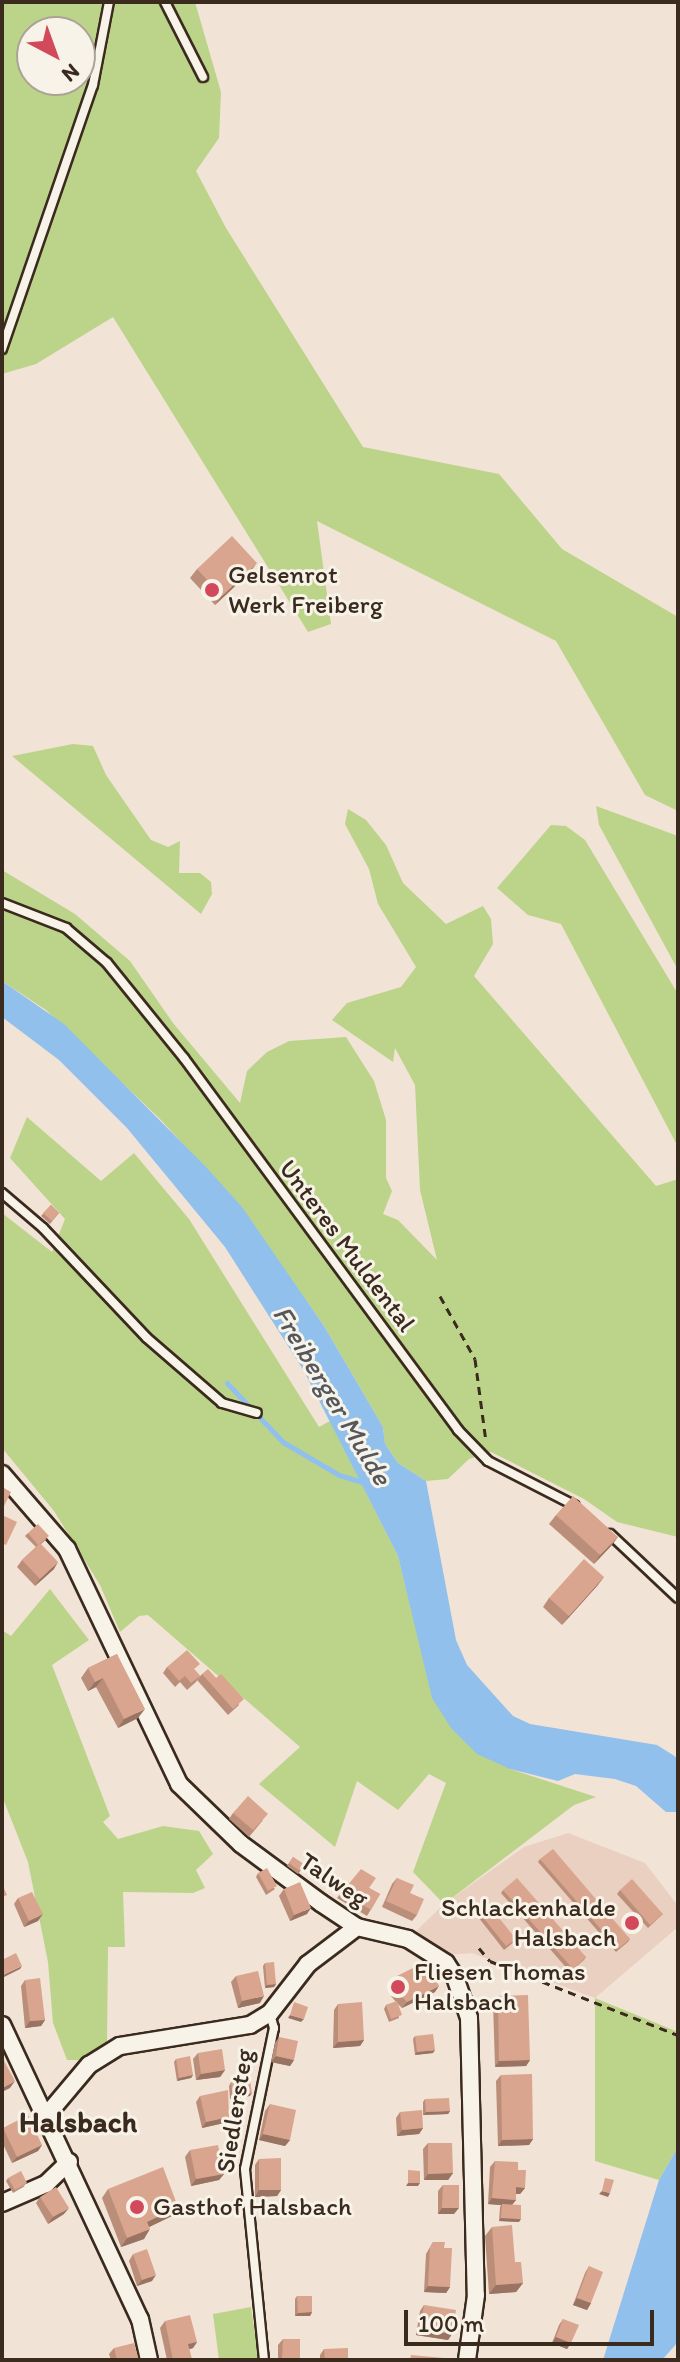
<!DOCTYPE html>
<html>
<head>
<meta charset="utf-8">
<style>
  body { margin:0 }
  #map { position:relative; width:680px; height:2362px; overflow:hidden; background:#f1e3d6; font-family:Itim,sans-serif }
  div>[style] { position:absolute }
  .built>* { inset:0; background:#ead0c0 }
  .green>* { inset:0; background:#bcd48a }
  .water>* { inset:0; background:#90c0eb }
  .stream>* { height:5px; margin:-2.5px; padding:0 2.5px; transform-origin:2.5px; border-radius:2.5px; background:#90c0eb }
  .path>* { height:3px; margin-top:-1.5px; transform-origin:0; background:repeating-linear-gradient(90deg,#3b2a1e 0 8px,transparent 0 14px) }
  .roads { filter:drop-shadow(2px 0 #3b2a1e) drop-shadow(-2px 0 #3b2a1e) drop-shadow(0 2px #3b2a1e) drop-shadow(0 -2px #3b2a1e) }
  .service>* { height:8px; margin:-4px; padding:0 4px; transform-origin:4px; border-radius:4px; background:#f7f3e8 }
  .minor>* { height:16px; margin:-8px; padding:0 8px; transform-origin:8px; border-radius:8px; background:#f7f3e8 }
  .wall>* { inset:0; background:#bb8e7a }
  .shaded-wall>* { inset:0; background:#997463 }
  .building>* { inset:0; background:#daa58e }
  .dots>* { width:22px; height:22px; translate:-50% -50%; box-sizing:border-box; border:4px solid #f7f3e8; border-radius:50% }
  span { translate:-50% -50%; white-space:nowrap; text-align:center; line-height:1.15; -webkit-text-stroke:6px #f7f3e8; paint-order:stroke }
  .poi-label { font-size:26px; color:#3b2a1e }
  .left { translate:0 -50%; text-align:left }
  .right { translate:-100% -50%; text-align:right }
  .street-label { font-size:26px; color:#3b2a1e }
  .water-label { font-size:28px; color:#54575c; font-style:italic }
  .quarter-label { font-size:30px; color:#3b2a1e; font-weight:700 }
  .frame { position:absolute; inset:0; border:4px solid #3b2a1e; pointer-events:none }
  .north { position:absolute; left:16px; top:16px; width:80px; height:80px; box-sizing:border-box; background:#f7f3e8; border:2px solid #aca397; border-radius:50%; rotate:139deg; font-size:22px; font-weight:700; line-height:32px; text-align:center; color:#3b2a1e }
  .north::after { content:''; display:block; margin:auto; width:28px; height:36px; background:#d1495b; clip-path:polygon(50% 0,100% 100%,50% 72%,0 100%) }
  .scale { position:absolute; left:404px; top:2310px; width:250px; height:36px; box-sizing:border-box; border:4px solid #3b2a1e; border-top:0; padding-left:10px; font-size:24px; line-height:28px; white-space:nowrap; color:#3b2a1e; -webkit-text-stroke:6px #f7f3e8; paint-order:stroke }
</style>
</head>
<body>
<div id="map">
  <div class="built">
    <div style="clip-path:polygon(568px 1833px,645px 1863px,678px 1906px,678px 1927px,595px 1998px,472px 1953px,435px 1956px,408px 1939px,444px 1904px,524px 1847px)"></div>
  </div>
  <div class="green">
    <div style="clip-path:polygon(evenodd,2px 2px,195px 2px,221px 92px,219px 138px,196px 171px,226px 228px,363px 447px,499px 474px,562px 549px,678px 617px,678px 811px,645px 795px,556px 641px,317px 521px,331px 624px,308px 632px,113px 317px,36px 364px,2px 374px,2px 2px,32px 32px,80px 32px,80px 80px,32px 80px,32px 32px)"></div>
    <div style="clip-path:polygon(73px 744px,93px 746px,106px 775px,151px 840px,168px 847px,180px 841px,179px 873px,200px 873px,211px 882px,212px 894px,201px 914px,12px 756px)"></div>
    <div style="clip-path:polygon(596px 806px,678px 836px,678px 970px,599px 825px)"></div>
    <div style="clip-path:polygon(348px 809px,366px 820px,386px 845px,403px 883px,446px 924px,483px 906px,491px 919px,493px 944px,474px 976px,656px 1186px,678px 1179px,678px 1537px,617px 1522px,584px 1499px,491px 1452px,469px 1459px,448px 1479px,426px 1481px,398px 1463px,385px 1444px,383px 1427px,324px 1326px,241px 1207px,159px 1118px,46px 1010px,2px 981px,2px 870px,75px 914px,130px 961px,173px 1023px,240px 1103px,247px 1071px,267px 1052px,289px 1041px,346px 1037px,374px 1081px,386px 1120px,386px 1178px,392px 1191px,383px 1214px,398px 1220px,437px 1260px,420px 1190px,415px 1085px,395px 1048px,393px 1062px,332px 1020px,347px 1003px,401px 987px,416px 967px,378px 904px,369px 869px,345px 824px)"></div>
    <div style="clip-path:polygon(551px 825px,566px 826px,585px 840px,678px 994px,678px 1147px,561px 924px,528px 915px,497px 888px)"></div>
    <div style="clip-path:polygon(27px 1117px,101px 1181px,134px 1153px,189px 1219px,319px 1427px,330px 1421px,398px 1556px,417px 1632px,510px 1769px,596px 1797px,574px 1805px,444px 1904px,413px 1872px,446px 1783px,429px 1774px,398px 1810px,357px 1781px,335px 1847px,259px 1784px,300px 1747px,148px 1615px,139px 1616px,120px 1632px,100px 1585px,54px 1511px,2px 1448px,2px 1213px,52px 1252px,65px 1219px,10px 1158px)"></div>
    <div style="clip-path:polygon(50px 1589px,89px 1640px,52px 1665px,110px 1816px,103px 1822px,118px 1839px,163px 1826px,199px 1831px,213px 1854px,196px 1870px,205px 1888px,193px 1893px,123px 1892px,125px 1947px,108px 1947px,107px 2044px,79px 2060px,67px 2060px,53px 2023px,48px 1962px,28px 1862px,2px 1796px,2px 1630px,11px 1636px)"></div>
    <div style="clip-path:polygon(595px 1998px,678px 2032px,678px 2147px,659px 2180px,595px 2161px)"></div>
    <div style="clip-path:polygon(251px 2307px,259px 2360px,219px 2360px,213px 2314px)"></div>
  </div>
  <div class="water">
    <div style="clip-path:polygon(2px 981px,64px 1024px,206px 1167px,242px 1207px,324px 1326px,383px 1427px,385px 1444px,398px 1463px,426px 1481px,456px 1640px,467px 1665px,513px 1716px,530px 1724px,657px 1745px,673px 1755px,678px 1759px,678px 1812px,666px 1812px,636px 1786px,615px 1779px,575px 1774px,558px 1781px,510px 1769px,477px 1754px,451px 1728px,432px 1698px,398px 1556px,304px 1371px,225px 1247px,127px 1128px,59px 1060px,2px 1017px)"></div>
    <div style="clip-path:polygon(678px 2147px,678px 2342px,662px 2360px,603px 2360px,659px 2180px)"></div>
  </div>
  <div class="stream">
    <div style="left:227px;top:1383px;width:81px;rotate:46.5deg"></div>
    <div style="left:283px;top:1442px;width:65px;rotate:30.5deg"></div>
    <div style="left:339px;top:1475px;width:28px;rotate:17deg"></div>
  </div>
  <div class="path">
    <div style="left:440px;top:1296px;width:72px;rotate:60.9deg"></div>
    <div style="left:475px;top:1359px;width:83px;rotate:82.4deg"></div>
    <div style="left:479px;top:1948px;width:17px;rotate:50deg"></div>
    <div style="left:490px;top:1961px;width:202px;rotate:21.5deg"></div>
  </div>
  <div class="roads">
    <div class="service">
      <div style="left:165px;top:2px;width:84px;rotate:63.1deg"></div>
      <div style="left:2px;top:349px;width:279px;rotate:-71deg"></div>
      <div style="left:93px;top:85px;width:85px;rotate:-79.1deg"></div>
      <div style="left:2px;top:903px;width:69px;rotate:21.3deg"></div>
      <div style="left:66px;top:928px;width:54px;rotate:40.5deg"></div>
      <div style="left:107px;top:963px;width:122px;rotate:51deg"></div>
      <div style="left:184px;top:1058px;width:462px;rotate:53.6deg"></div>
      <div style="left:458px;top:1430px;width:43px;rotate:45.9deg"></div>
      <div style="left:488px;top:1461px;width:97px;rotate:27.1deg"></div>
      <div style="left:2px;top:1193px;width:54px;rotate:40.5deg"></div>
      <div style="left:43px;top:1228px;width:151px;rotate:46.6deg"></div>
      <div style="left:147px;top:1338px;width:99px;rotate:40.9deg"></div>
      <div style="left:222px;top:1403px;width:36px;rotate:16deg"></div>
      <div style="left:610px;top:1534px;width:93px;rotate:43.3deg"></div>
      <div style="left:264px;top:2360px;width:192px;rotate:-95.7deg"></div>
      <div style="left:245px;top:2169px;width:144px;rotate:-78.4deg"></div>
      <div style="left:274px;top:2028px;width:15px;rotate:-106deg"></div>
    </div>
    <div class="minor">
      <div style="left:2px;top:1474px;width:99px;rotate:49.1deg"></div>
      <div style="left:67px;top:1549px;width:260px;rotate:64.5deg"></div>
      <div style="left:179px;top:1784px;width:86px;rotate:44.1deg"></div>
      <div style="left:241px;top:1844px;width:99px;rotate:36.4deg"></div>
      <div style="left:321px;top:1903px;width:43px;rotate:33.7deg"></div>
      <div style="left:357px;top:1927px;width:52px;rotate:13.2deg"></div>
      <div style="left:408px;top:1939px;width:45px;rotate:32.3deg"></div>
      <div style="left:446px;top:1963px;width:17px;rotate:57deg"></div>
      <div style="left:455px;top:1977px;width:43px;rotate:71.1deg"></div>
      <div style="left:469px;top:2018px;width:277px;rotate:88.6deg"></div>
      <div style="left:476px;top:2295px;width:66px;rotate:97.9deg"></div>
      <div style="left:2px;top:2025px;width:325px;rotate:64.9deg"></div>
      <div style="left:140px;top:2319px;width:42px;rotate:77.6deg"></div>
      <div style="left:46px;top:2116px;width:67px;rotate:-49.9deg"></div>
      <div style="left:89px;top:2065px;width:36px;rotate:-32deg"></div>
      <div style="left:120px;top:2046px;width:132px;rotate:-9.2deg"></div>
      <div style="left:250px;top:2025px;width:23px;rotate:-31deg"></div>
      <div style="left:270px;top:2013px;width:62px;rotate:-52.2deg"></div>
      <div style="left:308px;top:1964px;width:61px;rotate:-37.1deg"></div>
      <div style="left:2px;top:2203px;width:48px;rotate:-23.4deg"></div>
      <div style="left:46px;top:2184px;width:32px;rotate:-44deg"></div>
    </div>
  </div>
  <div class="wall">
    <div style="clip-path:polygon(197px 569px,250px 572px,215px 605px,190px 578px)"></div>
    <div style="clip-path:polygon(51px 1205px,59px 1213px,50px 1224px,41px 1216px)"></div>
    <div style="clip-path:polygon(556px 1515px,618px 1537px,611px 1546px,594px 1564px,549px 1524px)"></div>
    <div style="clip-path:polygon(28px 1533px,47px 1539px,41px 1544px,54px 1569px,35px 1586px,17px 1567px,22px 1560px,36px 1547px,25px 1536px)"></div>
    <div style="clip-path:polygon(604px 1577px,597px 1586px,562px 1625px,543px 1607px,549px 1598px)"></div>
    <div style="clip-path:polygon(117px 1654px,138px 1718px,118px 1728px,96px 1687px,88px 1691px,81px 1678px,88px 1668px)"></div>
    <div style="clip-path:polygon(167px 1667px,195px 1670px,200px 1676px,196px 1682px,187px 1690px,180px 1682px,175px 1687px,163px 1673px)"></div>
    <div style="clip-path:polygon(202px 1674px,216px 1678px,239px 1705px,228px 1715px,197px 1680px)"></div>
    <div style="clip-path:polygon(233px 1813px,263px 1820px,249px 1837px,229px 1819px)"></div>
    <div style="clip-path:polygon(293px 1857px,305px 1865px,298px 1874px,287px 1866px)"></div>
    <div style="clip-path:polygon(540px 1859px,630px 1939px,628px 1942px,616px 1952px,538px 1862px)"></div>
    <div style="clip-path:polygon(258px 1873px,275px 1889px,266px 1895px,256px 1877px)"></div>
    <div style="clip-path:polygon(397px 1878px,410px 1893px,417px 1915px,412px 1921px,382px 1907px,392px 1884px)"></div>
    <div style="clip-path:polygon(369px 1888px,380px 1894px,367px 1916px,337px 1898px,342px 1892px)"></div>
    <div style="clip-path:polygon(284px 1889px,307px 1914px,290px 1921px,279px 1896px)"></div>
    <div style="clip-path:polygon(503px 1890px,586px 1957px,584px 1960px,570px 1972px,501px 1893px)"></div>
    <div style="clip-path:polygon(620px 1890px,663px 1914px,648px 1928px,617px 1894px)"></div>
    <div style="clip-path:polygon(18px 1898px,38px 1921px,24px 1927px,14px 1904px)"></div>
    <div style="clip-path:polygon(477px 1910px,514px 1942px,504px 1950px,475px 1913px)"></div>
    <div style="clip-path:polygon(265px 1963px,276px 1984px,274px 1987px,265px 1988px,263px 1966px)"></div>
    <div style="clip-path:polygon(236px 1976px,260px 2003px,238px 2008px,231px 1982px)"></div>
    <div style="clip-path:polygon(395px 1977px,435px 1992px,402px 2008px,397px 2003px,399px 2018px,389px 2022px,384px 2009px,386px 2005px,396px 2002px,391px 1996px,394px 1992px,390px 1984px)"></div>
    <div style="clip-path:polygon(25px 1980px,45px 2020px,41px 2026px,25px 2028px,21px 1986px)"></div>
    <div style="clip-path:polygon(498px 1996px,530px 2060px,526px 2066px,495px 2067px,493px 2002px)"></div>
    <div style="clip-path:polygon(338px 2004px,364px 2040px,360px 2046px,333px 2048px,334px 2010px)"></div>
    <div style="clip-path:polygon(415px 2036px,433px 2053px,415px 2055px,413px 2039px)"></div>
    <div style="clip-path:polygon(279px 2037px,294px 2060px,290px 2066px,271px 2062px,275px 2043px)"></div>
    <div style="clip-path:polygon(198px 2053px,225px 2070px,220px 2077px,196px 2080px,193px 2059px)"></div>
    <div style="clip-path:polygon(176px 2059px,193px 2075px,191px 2078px,177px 2081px,174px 2062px)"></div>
    <div style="clip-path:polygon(501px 2075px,533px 2139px,529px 2145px,498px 2146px,496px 2081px)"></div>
    <div style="clip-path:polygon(231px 2082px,250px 2096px,230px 2099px,229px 2086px)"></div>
    <div style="clip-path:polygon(200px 2096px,229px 2117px,224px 2123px,202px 2128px,196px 2102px)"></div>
    <div style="clip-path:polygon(425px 2099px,450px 2111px,448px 2114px,423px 2115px,423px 2102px)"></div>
    <div style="clip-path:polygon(270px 2104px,290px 2140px,285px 2146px,259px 2140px,265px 2111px)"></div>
    <div style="clip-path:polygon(400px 2112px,423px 2128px,419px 2134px,397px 2136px,396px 2118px)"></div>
    <div style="clip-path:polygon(3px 2128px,42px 2145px,38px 2151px,12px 2163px,2px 2142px)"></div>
    <div style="clip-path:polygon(428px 2143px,453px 2173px,448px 2180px,424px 2180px,423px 2149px)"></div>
    <div style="clip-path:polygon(190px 2150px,224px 2174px,219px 2180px,191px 2186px,185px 2157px)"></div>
    <div style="clip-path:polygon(259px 2159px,281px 2190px,277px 2196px,255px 2197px,255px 2165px)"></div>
    <div style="clip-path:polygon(495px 2161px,518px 2170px,525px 2188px,520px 2194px,516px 2194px,516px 2200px,512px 2205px,519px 2222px,499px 2221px,500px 2207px,501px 2205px,488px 2204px,490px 2167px)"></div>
    <div style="clip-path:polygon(8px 2178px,25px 2186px,13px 2193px,6px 2181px)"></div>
    <div style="clip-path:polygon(443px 2185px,454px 2214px,438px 2214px,438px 2191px)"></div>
    <div style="clip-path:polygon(108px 2189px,172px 2216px,149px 2227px,144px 2239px,121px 2247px,102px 2198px)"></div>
    <div style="clip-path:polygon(40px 2197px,64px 2214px,48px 2224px,36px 2203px)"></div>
    <div style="clip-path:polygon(492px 2227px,515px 2262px,523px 2283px,516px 2292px,489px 2294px,485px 2236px)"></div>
    <div style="clip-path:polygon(433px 2242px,444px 2248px,450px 2287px,446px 2293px,424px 2292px,426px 2254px)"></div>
    <div style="clip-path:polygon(133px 2254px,152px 2281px,137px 2286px,129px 2261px)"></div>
    <div style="clip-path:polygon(589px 2266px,591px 2303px,587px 2310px,573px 2305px,585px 2273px)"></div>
    <div style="clip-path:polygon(297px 2296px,312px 2312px,310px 2316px,295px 2316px,295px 2299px)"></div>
    <div style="clip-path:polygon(424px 2305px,452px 2334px,448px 2340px,416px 2335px,420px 2311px)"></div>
    <div style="clip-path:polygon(563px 2319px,571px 2343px,567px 2349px,552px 2343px,559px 2325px)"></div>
    <div style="clip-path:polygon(165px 2321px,197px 2342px,193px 2348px,189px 2349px,191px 2360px,167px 2360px,160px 2328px)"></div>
    <div style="clip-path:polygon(283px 2339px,300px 2360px,278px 2360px,278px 2345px)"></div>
    <div style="clip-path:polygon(114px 2348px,139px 2360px,111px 2360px,109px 2354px)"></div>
    <div style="clip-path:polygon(324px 2349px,348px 2360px,320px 2360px,320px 2355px)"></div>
  </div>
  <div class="shaded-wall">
    <div style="clip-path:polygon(257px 563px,250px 572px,215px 605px,222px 596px)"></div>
    <div style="clip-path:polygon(618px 1537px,611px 1546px,594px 1564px,600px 1555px)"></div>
    <div style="clip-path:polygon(58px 1562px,54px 1569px,35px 1586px,40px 1579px)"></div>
    <div style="clip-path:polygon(604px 1577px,597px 1586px,562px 1625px,569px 1616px)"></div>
    <div style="clip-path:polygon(103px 1678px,96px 1687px,88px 1691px,95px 1682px)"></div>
    <div style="clip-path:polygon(145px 1709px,138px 1718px,118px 1728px,124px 1719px)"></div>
    <div style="clip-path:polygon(311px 1908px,307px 1914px,290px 1921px,294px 1915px)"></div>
    <div style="clip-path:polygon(43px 1914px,38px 1921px,24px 1927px,29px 1921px)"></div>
    <div style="clip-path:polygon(22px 1966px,20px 1969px,2px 1978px,3px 1975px)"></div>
    <div style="clip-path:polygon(276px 1984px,274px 1987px,265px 1988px,267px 1985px)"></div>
    <div style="clip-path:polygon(439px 1986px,435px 1992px,402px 2008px,407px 2002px)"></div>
    <div style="clip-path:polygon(264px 1996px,260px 2003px,238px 2008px,242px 2001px)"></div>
    <div style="clip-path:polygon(290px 2015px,304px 2019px,301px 2022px,288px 2018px)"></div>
    <div style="clip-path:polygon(45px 2020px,41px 2026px,25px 2028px,30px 2021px)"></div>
    <div style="clip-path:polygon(364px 2040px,360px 2046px,333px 2048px,338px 2042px)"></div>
    <div style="clip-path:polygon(435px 2050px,433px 2053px,415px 2055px,417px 2052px)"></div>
    <div style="clip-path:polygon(276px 2056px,294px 2060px,290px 2066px,271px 2062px)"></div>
    <div style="clip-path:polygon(530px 2060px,526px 2066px,495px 2067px,499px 2061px)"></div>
    <div style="clip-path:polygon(225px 2070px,220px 2077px,196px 2080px,201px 2074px)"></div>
    <div style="clip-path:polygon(193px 2075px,191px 2078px,177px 2081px,179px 2078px)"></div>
    <div style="clip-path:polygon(15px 2081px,10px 2088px,2px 2092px,2px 2088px)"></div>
    <div style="clip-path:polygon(252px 2093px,250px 2096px,230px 2099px,233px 2096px)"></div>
    <div style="clip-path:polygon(450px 2111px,448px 2114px,423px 2115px,426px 2112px)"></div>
    <div style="clip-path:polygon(229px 2117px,224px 2123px,202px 2128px,206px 2122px)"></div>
    <div style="clip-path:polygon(423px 2128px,419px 2134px,397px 2136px,402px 2130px)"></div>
    <div style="clip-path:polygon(263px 2134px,290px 2140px,285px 2146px,259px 2140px)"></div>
    <div style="clip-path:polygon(533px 2139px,529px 2145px,498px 2146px,502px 2140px)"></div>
    <div style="clip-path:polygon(42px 2145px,38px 2151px,12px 2163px,17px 2157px)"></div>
    <div style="clip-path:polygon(453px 2173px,448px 2180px,424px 2180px,428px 2174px)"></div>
    <div style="clip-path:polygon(224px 2174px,219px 2180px,191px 2186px,196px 2179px)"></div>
    <div style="clip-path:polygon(408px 2183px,420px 2183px,418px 2186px,406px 2186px)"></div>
    <div style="clip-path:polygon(516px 2187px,525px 2188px,520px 2194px,512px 2194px)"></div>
    <div style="clip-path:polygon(259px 2190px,281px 2190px,277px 2196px,255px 2197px)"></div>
    <div style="clip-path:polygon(602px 2191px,610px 2193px,608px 2197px,599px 2194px)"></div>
    <div style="clip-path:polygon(492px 2198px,516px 2200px,511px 2206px,488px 2204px)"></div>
    <div style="clip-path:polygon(178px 2207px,172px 2216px,141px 2231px,147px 2222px)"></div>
    <div style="clip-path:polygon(69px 2208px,64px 2214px,48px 2224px,53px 2217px)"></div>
    <div style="clip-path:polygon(442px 2208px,459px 2208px,454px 2214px,438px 2214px)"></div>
    <div style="clip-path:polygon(501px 2218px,521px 2219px,519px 2222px,499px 2221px)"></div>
    <div style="clip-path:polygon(150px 2229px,144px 2239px,121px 2247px,127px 2238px)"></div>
    <div style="clip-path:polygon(156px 2275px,152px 2281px,137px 2286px,142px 2280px)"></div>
    <div style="clip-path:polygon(523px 2283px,516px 2292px,489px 2294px,496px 2285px)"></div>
    <div style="clip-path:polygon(428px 2286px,450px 2287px,446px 2293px,424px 2292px)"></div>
    <div style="clip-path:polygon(577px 2298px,591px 2303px,587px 2310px,573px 2305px)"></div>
    <div style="clip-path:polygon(312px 2312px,310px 2316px,295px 2316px,298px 2313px)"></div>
    <div style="clip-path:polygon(420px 2329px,452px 2334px,448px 2340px,416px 2335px)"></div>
    <div style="clip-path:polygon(556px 2337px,571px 2343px,567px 2349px,552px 2343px)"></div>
    <div style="clip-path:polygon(197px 2342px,193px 2348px,184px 2351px,188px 2344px)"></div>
  </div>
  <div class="building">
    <div style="clip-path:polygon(232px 536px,257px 563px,222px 596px,197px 569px)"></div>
    <div style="clip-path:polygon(51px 1205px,59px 1213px,52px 1221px,43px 1213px)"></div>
    <div style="clip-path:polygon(2px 1487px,11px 1492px,3px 1508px,2px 1507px)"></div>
    <div style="clip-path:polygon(573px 1496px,618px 1537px,600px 1555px,556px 1515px)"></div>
    <div style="clip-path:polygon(2px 1515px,17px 1522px,6px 1545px,2px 1543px)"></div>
    <div style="clip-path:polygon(38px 1524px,49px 1536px,38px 1545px,28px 1533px)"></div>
    <div style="clip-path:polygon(40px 1543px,58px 1562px,40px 1579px,22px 1560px)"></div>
    <div style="clip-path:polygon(584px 1559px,604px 1577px,569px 1616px,549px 1598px)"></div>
    <div style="clip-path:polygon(187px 1650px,200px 1664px,194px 1669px,200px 1676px,191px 1683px,185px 1676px,179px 1681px,167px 1667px)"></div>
    <div style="clip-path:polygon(117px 1654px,145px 1709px,124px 1719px,103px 1678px,95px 1682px,88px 1668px)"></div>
    <div style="clip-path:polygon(208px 1669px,216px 1678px,221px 1674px,244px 1699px,233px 1709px,202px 1674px)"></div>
    <div style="clip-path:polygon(248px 1796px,268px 1814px,253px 1830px,233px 1813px)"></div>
    <div style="clip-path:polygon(553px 1849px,630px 1939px,618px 1949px,540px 1859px)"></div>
    <div style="clip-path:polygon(293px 1857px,305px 1865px,300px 1871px,289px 1863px)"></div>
    <div style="clip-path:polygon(267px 1868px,277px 1886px,268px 1891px,258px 1873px)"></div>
    <div style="clip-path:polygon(361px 1869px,376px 1878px,369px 1888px,380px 1894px,371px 1910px,342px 1892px)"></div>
    <div style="clip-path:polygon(397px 1878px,414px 1885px,410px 1893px,424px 1899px,417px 1915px,386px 1901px)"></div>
    <div style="clip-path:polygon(517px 1878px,586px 1957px,573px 1969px,503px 1890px)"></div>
    <div style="clip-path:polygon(632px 1879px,663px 1914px,650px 1925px,620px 1890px)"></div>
    <div style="clip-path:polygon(300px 1882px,311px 1908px,294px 1915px,284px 1889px)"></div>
    <div style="clip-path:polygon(2px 1884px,7px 1895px,2px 1897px)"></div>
    <div style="clip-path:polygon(32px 1892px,43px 1914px,29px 1921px,18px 1898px)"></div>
    <div style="clip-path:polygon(487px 1903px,516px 1939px,506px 1946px,477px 1910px)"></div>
    <div style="clip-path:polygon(16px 1953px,22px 1966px,3px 1975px,2px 1960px)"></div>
    <div style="clip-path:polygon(427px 1961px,439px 1986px,407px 2002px,396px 1990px,400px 1988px,395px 1977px)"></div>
    <div style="clip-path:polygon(274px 1962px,276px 1984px,267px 1985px,265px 1963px)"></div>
    <div style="clip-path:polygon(258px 1971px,264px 1996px,242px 2001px,236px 1976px)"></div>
    <div style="clip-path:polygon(40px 1978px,45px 2020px,30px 2021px,25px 1980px)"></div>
    <div style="clip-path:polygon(528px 1995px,530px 2060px,499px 2061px,498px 1996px)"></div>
    <div style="clip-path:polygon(397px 2001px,402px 2015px,391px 2019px,386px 2005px)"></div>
    <div style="clip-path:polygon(294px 2002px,308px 2007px,304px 2019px,290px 2015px)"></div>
    <div style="clip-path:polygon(362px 2002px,364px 2040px,338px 2042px,338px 2004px)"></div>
    <div style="clip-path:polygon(433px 2034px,435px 2050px,417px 2052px,415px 2036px)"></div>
    <div style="clip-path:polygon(279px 2037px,298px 2041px,294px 2060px,276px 2056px)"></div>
    <div style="clip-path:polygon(222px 2049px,225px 2070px,201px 2074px,198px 2053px)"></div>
    <div style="clip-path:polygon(190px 2056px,193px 2075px,179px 2078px,176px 2059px)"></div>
    <div style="clip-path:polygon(2px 2057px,15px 2081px,2px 2088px)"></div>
    <div style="clip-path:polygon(532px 2074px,533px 2139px,502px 2140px,501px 2075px)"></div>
    <div style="clip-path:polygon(250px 2080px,252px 2093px,233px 2096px,231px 2082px)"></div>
    <div style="clip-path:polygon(228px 2090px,229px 2117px,206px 2122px,200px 2096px)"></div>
    <div style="clip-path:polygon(449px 2098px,450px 2111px,426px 2112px,425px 2099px)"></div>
    <div style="clip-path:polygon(270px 2104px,296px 2110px,290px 2140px,263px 2134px)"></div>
    <div style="clip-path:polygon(422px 2110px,423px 2128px,402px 2130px,400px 2112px)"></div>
    <div style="clip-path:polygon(28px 2115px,42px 2145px,17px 2157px,3px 2128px)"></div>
    <div style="clip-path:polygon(428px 2143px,452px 2143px,453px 2173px,428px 2174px)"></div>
    <div style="clip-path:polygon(218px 2145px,224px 2174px,196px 2179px,190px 2150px)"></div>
    <div style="clip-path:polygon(281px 2158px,281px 2190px,259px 2190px,259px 2159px)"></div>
    <div style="clip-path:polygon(495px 2161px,518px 2162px,518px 2170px,526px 2170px,525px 2188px,516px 2187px,516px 2200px,492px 2198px)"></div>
    <div style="clip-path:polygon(163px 2167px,178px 2207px,147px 2222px,150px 2229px,127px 2238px,108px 2189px)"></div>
    <div style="clip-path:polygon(408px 2170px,420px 2171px,420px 2183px,408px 2183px)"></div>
    <div style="clip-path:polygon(21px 2171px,27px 2183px,15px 2190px,8px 2178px)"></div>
    <div style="clip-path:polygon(605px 2178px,614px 2180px,610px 2193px,602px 2191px)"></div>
    <div style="clip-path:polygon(443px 2185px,459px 2185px,459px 2208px,442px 2208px)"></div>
    <div style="clip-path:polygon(56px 2187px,69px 2208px,53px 2217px,40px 2197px)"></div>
    <div style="clip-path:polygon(502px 2204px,521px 2205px,521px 2219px,501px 2218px)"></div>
    <div style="clip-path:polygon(512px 2225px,515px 2262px,521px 2262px,523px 2283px,496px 2285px,492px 2227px)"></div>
    <div style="clip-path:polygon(433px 2242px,445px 2242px,444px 2248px,452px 2248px,450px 2287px,428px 2286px,430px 2247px)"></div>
    <div style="clip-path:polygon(147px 2249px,156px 2275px,142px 2280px,133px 2254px)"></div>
    <div style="clip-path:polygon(589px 2266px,603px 2272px,591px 2303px,577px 2298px)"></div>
    <div style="clip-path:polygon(297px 2296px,312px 2296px,312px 2312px,298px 2313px)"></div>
    <div style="clip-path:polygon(424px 2305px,456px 2310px,452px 2334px,420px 2329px)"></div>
    <div style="clip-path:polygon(190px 2315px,197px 2342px,188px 2344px,192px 2359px,173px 2360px,165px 2321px)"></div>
    <div style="clip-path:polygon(563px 2319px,579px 2325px,571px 2343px,556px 2337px)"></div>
    <div style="clip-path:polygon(283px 2339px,300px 2339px,300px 2360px,282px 2360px)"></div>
    <div style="clip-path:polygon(134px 2343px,139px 2360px,117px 2360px,114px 2348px)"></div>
    <div style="clip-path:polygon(348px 2348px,348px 2360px,325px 2360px,324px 2349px)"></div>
    <div style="clip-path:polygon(411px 2355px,444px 2358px,444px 2360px,410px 2360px)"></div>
  </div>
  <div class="dots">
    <div style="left:212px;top:590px;background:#d1495b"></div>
    <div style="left:632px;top:1923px;background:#d1495b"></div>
    <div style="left:398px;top:1987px;background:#d1495b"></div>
    <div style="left:137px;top:2207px;background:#d1495b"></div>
  </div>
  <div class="poi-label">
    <span class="left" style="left:228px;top:590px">Gelsenrot<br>Werk Freiberg</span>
    <span class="right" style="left:616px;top:1923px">Schlackenhalde<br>Halsbach</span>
    <span class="left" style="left:414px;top:1987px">Fliesen Thomas<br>Halsbach</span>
    <span class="left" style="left:153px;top:2207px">Gasthof Halsbach</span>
  </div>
  <div class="street-label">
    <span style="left:347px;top:1246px;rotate:53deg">Unteres Muldental</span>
    <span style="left:334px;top:1880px;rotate:34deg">Talweg</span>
    <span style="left:235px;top:2111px;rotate:-81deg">Siedlersteg</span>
  </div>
  <div class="water-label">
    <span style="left:333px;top:1395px;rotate:59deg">Freiberger Mulde</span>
  </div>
  <div class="quarter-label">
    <span style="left:78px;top:2122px">Halsbach</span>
  </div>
  <div class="frame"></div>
  <div class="north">N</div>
  <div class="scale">100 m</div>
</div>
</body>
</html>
